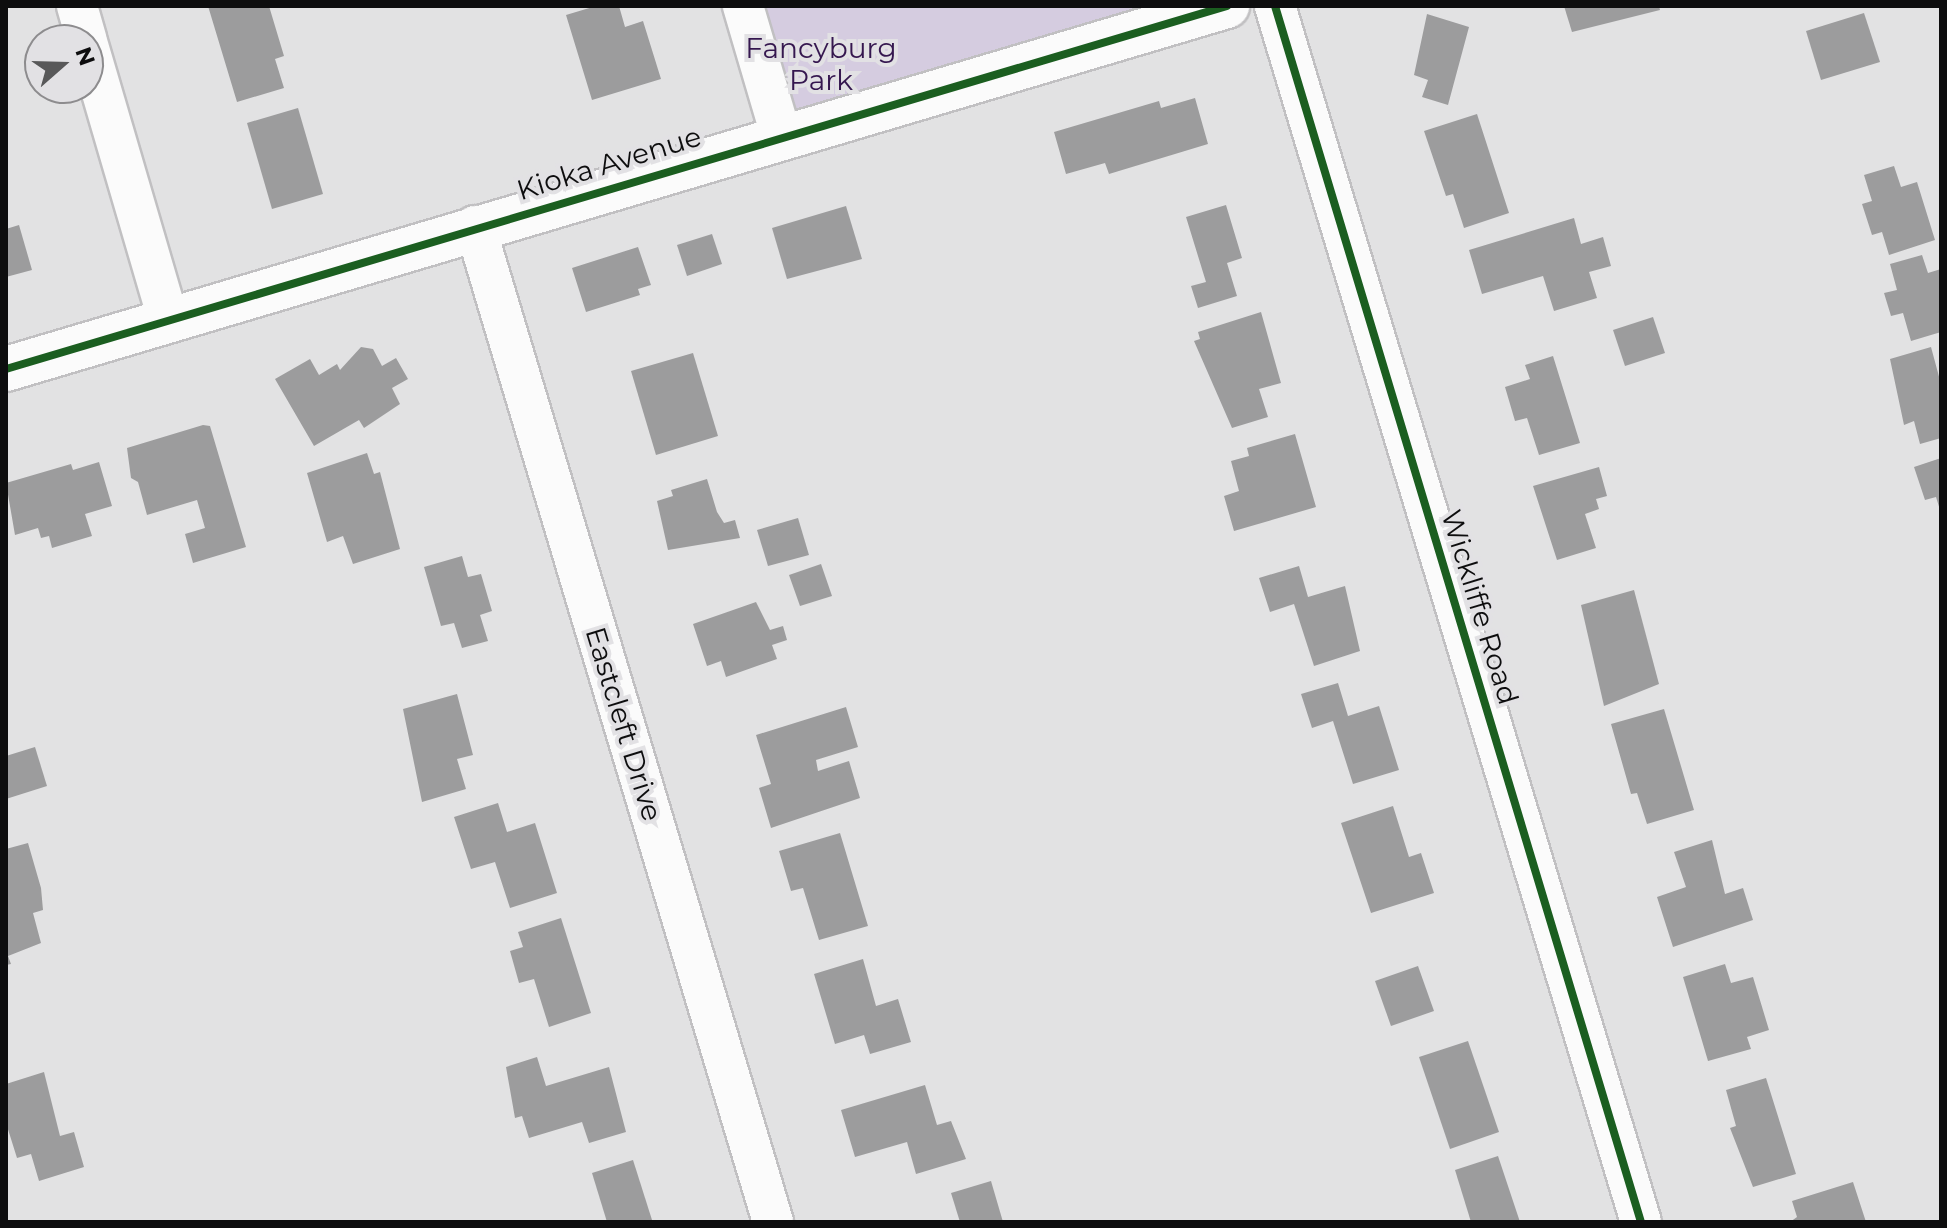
<!DOCTYPE html>
<html>
<head>
<meta charset="utf-8">
<style>
  body { margin:0 }
  #map { position:relative; width:1947px; height:1228px; overflow:hidden; background:#e2e2e3; font-family:Montserrat,sans-serif }
  div>[style] { position:absolute }
  .green>* { inset:0; background:#d5cce0 }
  .building>* { inset:0; background:#9c9c9d }
  .roads { filter:drop-shadow(2px 0 #c1c0c2) drop-shadow(-2px 0 #c1c0c2) drop-shadow(0 2px #c1c0c2) drop-shadow(0 -2px #c1c0c2) }
  .minor>* { height:40px; margin:-20px; padding:0 20px; transform-origin:20px; border-radius:20px; background:#fbfbfb }
  .tertiary>* { height:44px; margin:-22px; padding:0 22px; transform-origin:22px; border-radius:22px; background:#fbfbfb }
  .cycleway>* { height:8px; margin:-4px; padding:0 4px; transform-origin:4px; border-radius:4px; background:#1b5e20 }
  span { translate:-50% -50%; white-space:nowrap; text-align:center; line-height:1.15; -webkit-text-stroke:8px #e2e1e4; paint-order:stroke }
  .park-label { font-size:28px; color:#35174f }
  .street-label { font-size:28px; color:#0d0d0e }
  .frame { position:absolute; inset:0; border:8px solid #0d0d0e; pointer-events:none }
  .north { position:absolute; left:24px; top:24px; width:80px; height:80px; box-sizing:border-box; background:#e2e1e4; border:2px solid #8d8c8e; border-radius:50%; rotate:70deg; font-size:22px; font-weight:700; line-height:32px; text-align:center; color:#0d0d0e }
  .north::after { content:''; display:block; margin:auto; width:28px; height:36px; background:#585859; clip-path:polygon(50% 0,100% 100%,50% 72%,0 100%) }
</style>
</head>
<body>
<div id="map">
  <div class="green">
    <div style="clip-path:polygon(743px 6px,1227px 6px,781px 135px)"></div>
  </div>
  <div class="building">
    <div style="clip-path:polygon(208px 6px,269px 6px,284px 56px,275px 59px,284px 88px,237px 102px)"></div>
    <div style="clip-path:polygon(596px 6px,619px 6px,625px 27px,643px 21px,661px 79px,592px 100px,566px 15px)"></div>
    <div style="clip-path:polygon(1564px 6px,1659px 6px,1660px 10px,1572px 32px)"></div>
    <div style="clip-path:polygon(1864px 13px,1880px 62px,1821px 80px,1806px 31px)"></div>
    <div style="clip-path:polygon(1427px 14px,1469px 27px,1448px 105px,1422px 97px,1428px 80px,1414px 75px)"></div>
    <div style="clip-path:polygon(1195px 98px,1208px 144px,1109px 174px,1105px 163px,1066px 174px,1054px 132px,1159px 101px,1161px 108px)"></div>
    <div style="clip-path:polygon(298px 108px,323px 194px,272px 209px,247px 123px)"></div>
    <div style="clip-path:polygon(1477px 114px,1509px 213px,1464px 228px,1453px 194px,1446px 196px,1424px 131px)"></div>
    <div style="clip-path:polygon(1894px 166px,1901px 187px,1917px 182px,1935px 240px,1889px 255px,1882px 232px,1872px 235px,1862px 204px,1872px 201px,1864px 175px)"></div>
    <div style="clip-path:polygon(1226px 205px,1242px 258px,1227px 263px,1237px 296px,1198px 308px,1191px 286px,1206px 282px,1186px 217px)"></div>
    <div style="clip-path:polygon(846px 206px,862px 259px,787px 279px,772px 228px)"></div>
    <div style="clip-path:polygon(1574px 218px,1581px 244px,1603px 237px,1611px 266px,1589px 272px,1597px 298px,1554px 311px,1543px 276px,1482px 294px,1469px 250px)"></div>
    <div style="clip-path:polygon(19px 225px,32px 270px,6px 277px,6px 229px)"></div>
    <div style="clip-path:polygon(712px 234px,722px 264px,687px 276px,677px 245px)"></div>
    <div style="clip-path:polygon(638px 247px,651px 285px,638px 289px,640px 295px,586px 312px,572px 268px)"></div>
    <div style="clip-path:polygon(1922px 255px,1928px 273px,1941px 269px,1941px 332px,1911px 341px,1903px 313px,1891px 316px,1884px 293px,1897px 290px,1890px 264px)"></div>
    <div style="clip-path:polygon(1261px 312px,1281px 383px,1259px 389px,1268px 417px,1232px 428px,1194px 341px,1200px 339px,1198px 332px)"></div>
    <div style="clip-path:polygon(1653px 317px,1665px 353px,1625px 366px,1613px 330px)"></div>
    <div style="clip-path:polygon(361px 347px,373px 349px,382px 366px,396px 358px,408px 379px,392px 388px,400px 404px,364px 428px,359px 420px,314px 446px,275px 379px,310px 359px,319px 375px,337px 364px,340px 370px)"></div>
    <div style="clip-path:polygon(1931px 347px,1941px 384px,1941px 438px,1920px 444px,1914px 421px,1904px 425px,1890px 359px)"></div>
    <div style="clip-path:polygon(693px 353px,718px 436px,656px 455px,631px 371px)"></div>
    <div style="clip-path:polygon(1553px 356px,1580px 443px,1539px 455px,1527px 418px,1515px 421px,1505px 387px,1530px 379px,1525px 365px)"></div>
    <div style="clip-path:polygon(203px 425px,210px 426px,246px 547px,193px 563px,185px 534px,205px 528px,197px 500px,147px 515px,138px 482px,131px 478px,127px 448px)"></div>
    <div style="clip-path:polygon(1295px 434px,1316px 507px,1234px 531px,1224px 496px,1239px 491px,1231px 461px,1249px 456px,1247px 448px)"></div>
    <div style="clip-path:polygon(367px 453px,374px 474px,380px 472px,400px 549px,353px 564px,343px 536px,327px 542px,307px 473px)"></div>
    <div style="clip-path:polygon(1941px 458px,1941px 510px,1940px 510px,1936px 497px,1925px 500px,1914px 467px)"></div>
    <div style="clip-path:polygon(99px 462px,112px 506px,85px 514px,92px 536px,52px 548px,49px 536px,41px 538px,38px 528px,15px 535px,6px 483px,71px 464px,73px 470px)"></div>
    <div style="clip-path:polygon(1599px 467px,1607px 496px,1596px 499px,1599px 509px,1585px 514px,1596px 548px,1557px 560px,1533px 486px)"></div>
    <div style="clip-path:polygon(707px 479px,717px 512px,724px 523px,735px 520px,740px 538px,668px 550px,657px 501px,673px 496px,671px 490px)"></div>
    <div style="clip-path:polygon(798px 518px,809px 555px,768px 566px,757px 530px)"></div>
    <div style="clip-path:polygon(462px 556px,468px 577px,481px 574px,492px 611px,480px 615px,488px 641px,462px 648px,454px 623px,441px 626px,424px 567px)"></div>
    <div style="clip-path:polygon(821px 564px,832px 596px,800px 606px,789px 575px)"></div>
    <div style="clip-path:polygon(1299px 566px,1308px 597px,1345px 586px,1360px 651px,1314px 666px,1294px 604px,1270px 612px,1259px 578px)"></div>
    <div style="clip-path:polygon(1634px 590px,1659px 684px,1604px 706px,1581px 605px)"></div>
    <div style="clip-path:polygon(756px 602px,770px 630px,783px 626px,787px 640px,772px 645px,777px 659px,726px 677px,721px 661px,707px 666px,693px 624px)"></div>
    <div style="clip-path:polygon(1338px 683px,1348px 716px,1379px 706px,1399px 770px,1353px 784px,1333px 721px,1312px 728px,1301px 694px)"></div>
    <div style="clip-path:polygon(457px 694px,473px 755px,457px 759px,466px 789px,422px 802px,403px 709px)"></div>
    <div style="clip-path:polygon(846px 707px,858px 747px,816px 760px,818px 771px,849px 761px,860px 798px,771px 828px,759px 788px,771px 784px,756px 735px)"></div>
    <div style="clip-path:polygon(1664px 709px,1694px 810px,1647px 824px,1637px 793px,1631px 794px,1611px 724px)"></div>
    <div style="clip-path:polygon(35px 747px,47px 786px,6px 799px,6px 756px)"></div>
    <div style="clip-path:polygon(498px 803px,507px 832px,535px 823px,557px 893px,510px 908px,495px 862px,471px 869px,454px 817px)"></div>
    <div style="clip-path:polygon(1393px 806px,1409px 857px,1421px 853px,1434px 893px,1371px 913px,1341px 823px)"></div>
    <div style="clip-path:polygon(840px 833px,868px 926px,819px 940px,803px 888px,791px 891px,779px 851px)"></div>
    <div style="clip-path:polygon(1712px 840px,1725px 894px,1743px 888px,1753px 920px,1673px 947px,1657px 897px,1686px 887px,1674px 852px)"></div>
    <div style="clip-path:polygon(28px 843px,41px 888px,43px 910px,33px 913px,41px 943px,8px 956px,11px 964px,6px 965px,6px 849px)"></div>
    <div style="clip-path:polygon(561px 918px,591px 1013px,549px 1027px,534px 979px,519px 983px,510px 951px,523px 947px,518px 932px)"></div>
    <div style="clip-path:polygon(863px 959px,876px 1006px,898px 999px,911px 1042px,870px 1054px,864px 1035px,835px 1044px,814px 974px)"></div>
    <div style="clip-path:polygon(1725px 964px,1731px 983px,1753px 977px,1769px 1030px,1747px 1037px,1751px 1049px,1708px 1061px,1683px 977px)"></div>
    <div style="clip-path:polygon(1418px 966px,1434px 1011px,1391px 1026px,1375px 981px)"></div>
    <div style="clip-path:polygon(1468px 1041px,1499px 1132px,1450px 1149px,1419px 1057px)"></div>
    <div style="clip-path:polygon(537px 1057px,546px 1086px,609px 1067px,626px 1132px,589px 1143px,582px 1122px,529px 1138px,522px 1116px,515px 1118px,506px 1067px)"></div>
    <div style="clip-path:polygon(44px 1072px,60px 1136px,74px 1132px,84px 1167px,39px 1181px,31px 1154px,17px 1158px,6px 1123px,6px 1084px)"></div>
    <div style="clip-path:polygon(1766px 1078px,1796px 1174px,1753px 1187px,1730px 1128px,1736px 1126px,1726px 1090px)"></div>
    <div style="clip-path:polygon(925px 1085px,937px 1125px,951px 1121px,966px 1159px,916px 1174px,907px 1142px,855px 1157px,841px 1110px)"></div>
    <div style="clip-path:polygon(1498px 1156px,1520px 1222px,1471px 1222px,1455px 1170px)"></div>
    <div style="clip-path:polygon(633px 1160px,652px 1220px,607px 1222px,592px 1173px)"></div>
    <div style="clip-path:polygon(991px 1181px,1003px 1222px,960px 1222px,951px 1193px)"></div>
    <div style="clip-path:polygon(1853px 1182px,1866px 1222px,1790px 1222px,1797px 1217px,1792px 1201px)"></div>
  </div>
  <div class="roads">
    <div class="minor">
      <div style="left:77px;top:6px;width:35px;rotate:74deg"></div>
      <div style="left:743px;top:6px;width:134px;rotate:73.6deg"></div>
      <div style="left:1275px;top:6px;width:1270px;rotate:73.25deg"></div>
      <div style="left:88px;top:45px;width:285px;rotate:73.7deg"></div>
      <div style="left:475px;top:226px;width:1040px;rotate:73.34deg"></div>
    </div>
    <div class="tertiary">
      <div style="left:6px;top:369px;width:1274px;rotate:-16.56deg"></div>
    </div>
  </div>
  <div class="cycleway">
    <div style="left:1275px;top:6px;width:1270px;rotate:73.25deg"></div>
    <div style="left:6px;top:369px;width:1274px;rotate:-16.56deg"></div>
  </div>
  <div class="park-label">
    <span style="left:821px;top:64px">Fancyburg<br>Park</span>
  </div>
  <div class="street-label">
    <span style="left:609px;top:163px;rotate:-17deg">Kioka Avenue</span>
    <span style="left:1480px;top:607px;rotate:73deg">Wickliffe Road</span>
    <span style="left:624px;top:724px;rotate:73deg">Eastcleft Drive</span>
  </div>
  <div class="frame"></div>
  <div class="north">N</div>
</div>
</body>
</html>
